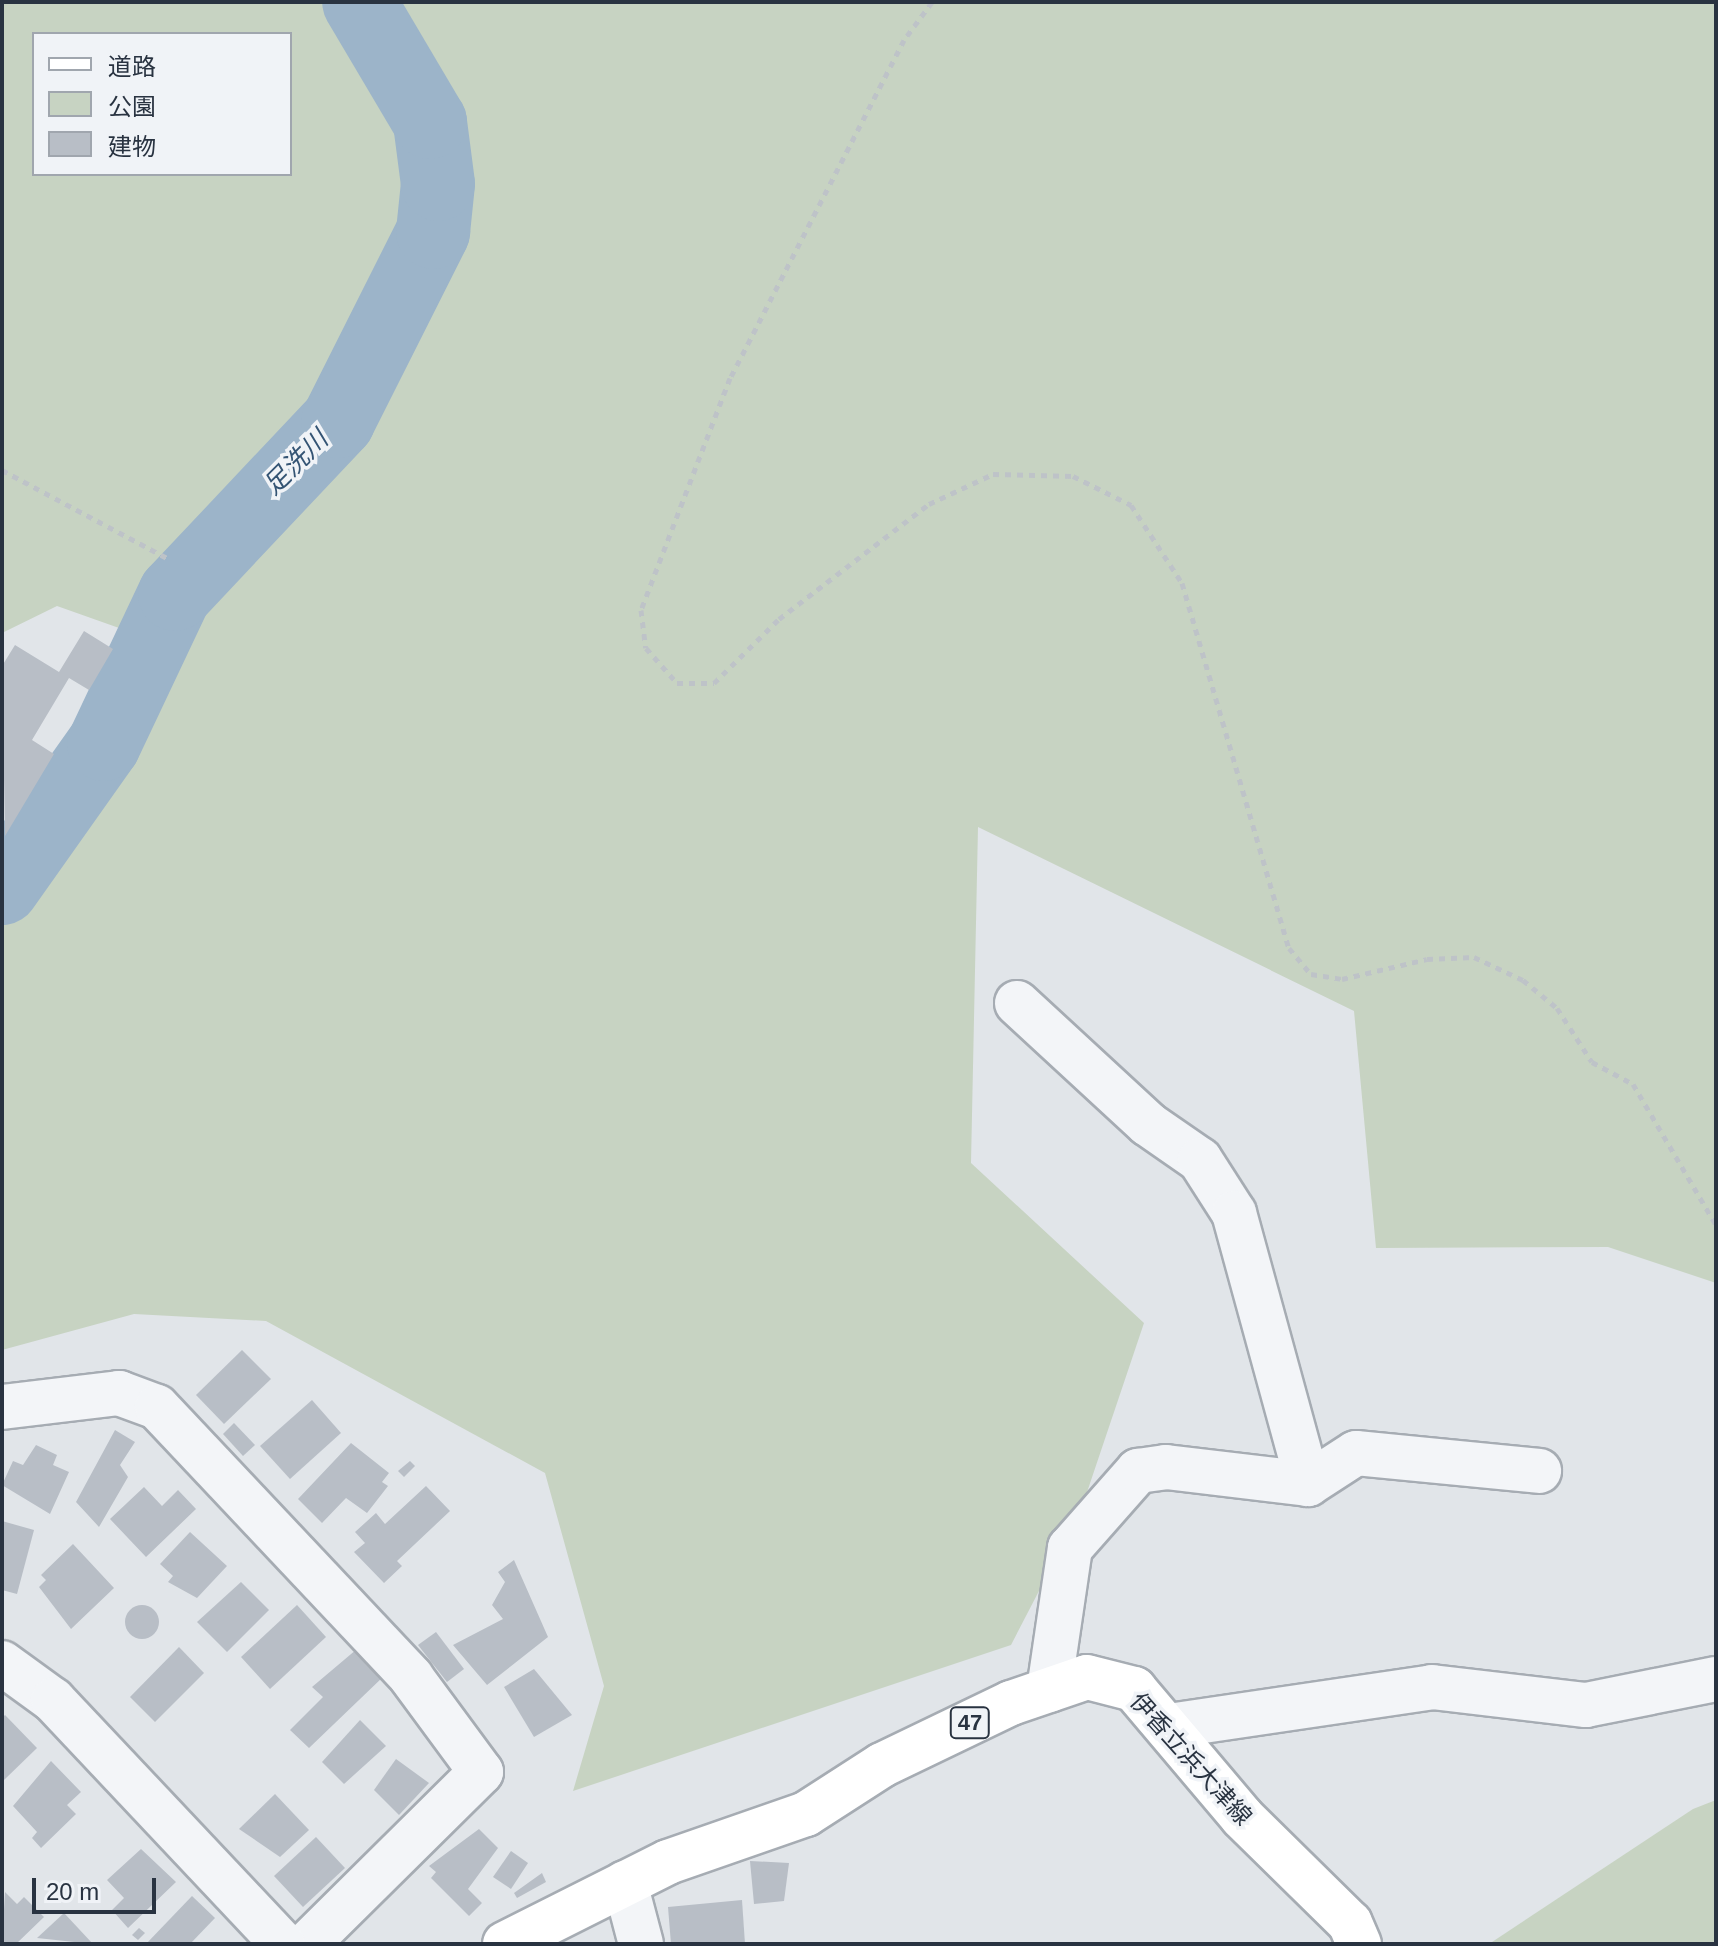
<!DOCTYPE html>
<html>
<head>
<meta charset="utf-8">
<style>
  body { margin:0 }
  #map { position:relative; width:1718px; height:1946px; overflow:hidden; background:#e1e5e9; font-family:Helvetica,"Noto Sans JP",sans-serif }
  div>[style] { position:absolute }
  .green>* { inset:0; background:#c7d3c2 }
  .river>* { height:74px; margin:-37px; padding:0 37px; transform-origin:37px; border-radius:37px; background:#9cb4c9 }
  .building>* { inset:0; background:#b8bec6 }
  .round { border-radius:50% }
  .path>* { height:5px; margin-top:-2.5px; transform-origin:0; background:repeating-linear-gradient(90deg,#bec3c8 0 6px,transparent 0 12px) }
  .roads { filter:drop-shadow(2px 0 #a6acb3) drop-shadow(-2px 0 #a6acb3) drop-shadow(0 2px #a6acb3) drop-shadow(0 -2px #a6acb3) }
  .minor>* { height:44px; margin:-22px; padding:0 22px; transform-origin:22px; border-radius:22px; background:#f3f5f8 }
  .major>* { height:44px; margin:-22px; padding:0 22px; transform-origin:22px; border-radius:22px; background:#fff }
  span { translate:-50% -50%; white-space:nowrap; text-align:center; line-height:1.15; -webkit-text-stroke:7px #f0f3f7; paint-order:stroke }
  .shield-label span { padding:2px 6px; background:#f0f3f7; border:2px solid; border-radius:6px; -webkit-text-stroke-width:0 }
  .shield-label { font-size:22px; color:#293341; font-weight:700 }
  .street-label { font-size:24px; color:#293341 }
  .water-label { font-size:26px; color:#345474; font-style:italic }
  .frame { position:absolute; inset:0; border:4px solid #293341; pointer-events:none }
  .legend { position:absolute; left:32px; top:32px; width:260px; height:144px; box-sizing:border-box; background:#f0f3f7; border:2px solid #a0a6ae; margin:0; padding:10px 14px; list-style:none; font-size:24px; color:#293341 }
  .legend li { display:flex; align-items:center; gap:16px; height:40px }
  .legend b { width:40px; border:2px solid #a0a6ae }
  .scale { position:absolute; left:32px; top:1878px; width:124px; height:36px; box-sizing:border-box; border:4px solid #293341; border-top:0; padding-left:10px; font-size:24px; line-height:28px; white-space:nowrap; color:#293341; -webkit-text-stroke:6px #f0f3f7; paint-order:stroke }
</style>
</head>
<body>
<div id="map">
  <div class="green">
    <div style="clip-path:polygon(evenodd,2px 2px,1716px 2px,1716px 1283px,1608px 1247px,1376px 1248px,1354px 1011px,978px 827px,971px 1163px,1144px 1323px,1081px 1510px,1011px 1645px,573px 1791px,604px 1686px,545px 1473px,266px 1321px,134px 1314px,2px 1350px,2px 862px,136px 634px,57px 606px,2px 633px,2px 2px,34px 34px,290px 34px,290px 174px,34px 174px,34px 34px)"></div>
    <div style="clip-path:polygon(1716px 1800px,1716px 1944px,1489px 1944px,1693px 1809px)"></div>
  </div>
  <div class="river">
    <div style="left:2px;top:888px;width:176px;rotate:-54.7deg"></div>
    <div style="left:104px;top:744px;width:166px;rotate:-64.7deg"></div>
    <div style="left:175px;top:594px;width:238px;rotate:-46.7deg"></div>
    <div style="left:338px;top:421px;width:212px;rotate:-63.3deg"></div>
    <div style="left:433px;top:232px;width:48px;rotate:-84.1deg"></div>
    <div style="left:438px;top:184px;width:63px;rotate:-97.4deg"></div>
    <div style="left:430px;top:122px;width:139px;rotate:-120.6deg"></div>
  </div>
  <div class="building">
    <div style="clip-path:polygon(84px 631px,113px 649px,89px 690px,69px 678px,32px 740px,54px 754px,5px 836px,2px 666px,15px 645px,59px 672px)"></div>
    <div style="clip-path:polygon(242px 1350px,271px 1379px,224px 1424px,196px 1395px)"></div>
    <div style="clip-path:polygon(312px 1400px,341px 1433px,290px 1479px,260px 1446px)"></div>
    <div style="clip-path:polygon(234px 1423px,255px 1445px,243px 1456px,223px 1434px)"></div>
    <div style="clip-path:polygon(115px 1430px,135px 1442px,120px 1465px,128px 1477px,99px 1527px,76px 1502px)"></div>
    <div style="clip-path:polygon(351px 1443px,389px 1473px,382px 1482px,388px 1486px,367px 1513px,346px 1498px,322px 1523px,298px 1499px)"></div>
    <div style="clip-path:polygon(36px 1445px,57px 1455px,53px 1465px,69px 1472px,50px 1514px,2px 1485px,13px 1461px,23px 1465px)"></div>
    <div style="clip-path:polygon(410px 1461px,415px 1466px,404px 1477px,398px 1471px)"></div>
    <div style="clip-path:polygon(426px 1486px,450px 1511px,397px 1561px,402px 1566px,384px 1583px,354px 1552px,365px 1543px,355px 1532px,376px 1513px,385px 1524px)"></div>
    <div style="clip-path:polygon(144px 1487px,162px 1506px,178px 1490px,196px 1509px,146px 1557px,110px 1519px)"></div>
    <div style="clip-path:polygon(2px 1521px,34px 1530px,17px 1594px,2px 1590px)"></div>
    <div style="clip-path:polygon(190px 1532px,227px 1566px,197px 1598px,168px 1582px,173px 1576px,160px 1564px)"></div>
    <div style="clip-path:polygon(73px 1544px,114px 1588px,71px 1629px,39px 1587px,46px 1580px,41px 1575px)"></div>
    <div style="clip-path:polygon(514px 1560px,548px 1637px,487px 1685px,453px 1645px,503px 1619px,492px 1605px,505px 1582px,498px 1572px)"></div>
    <div style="clip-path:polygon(241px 1582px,269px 1610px,227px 1652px,197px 1622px)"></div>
    <div class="round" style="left:125px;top:1605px;width:34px;height:34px"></div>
    <div style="clip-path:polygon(297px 1605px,326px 1637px,270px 1689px,241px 1657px)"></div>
    <div style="clip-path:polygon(436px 1632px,464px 1669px,447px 1682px,418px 1645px)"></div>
    <div style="clip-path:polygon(179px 1647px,204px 1673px,155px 1722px,130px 1697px)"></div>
    <div style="clip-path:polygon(357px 1649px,384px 1676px,309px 1748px,290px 1730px,323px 1697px,312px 1687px)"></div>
    <div style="clip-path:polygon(534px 1669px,572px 1715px,534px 1737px,504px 1687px)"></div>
    <div style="clip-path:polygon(5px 1715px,37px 1748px,4px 1780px,2px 1718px)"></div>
    <div style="clip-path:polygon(360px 1720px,386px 1746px,344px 1784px,322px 1762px)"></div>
    <div style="clip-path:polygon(396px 1759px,429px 1783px,399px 1815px,374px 1790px)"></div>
    <div style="clip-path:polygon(51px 1761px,81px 1792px,67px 1805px,76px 1814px,41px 1848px,32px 1838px,37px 1832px,13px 1806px)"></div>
    <div style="clip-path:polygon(275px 1794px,309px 1830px,280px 1857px,239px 1829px)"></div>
    <div style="clip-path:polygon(479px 1829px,498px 1848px,468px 1889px,482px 1903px,469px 1916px,431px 1878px,436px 1872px,429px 1866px)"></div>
    <div style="clip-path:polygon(316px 1837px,345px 1868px,303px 1907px,274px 1876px)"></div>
    <div style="clip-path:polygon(141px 1849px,176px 1882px,128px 1928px,112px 1910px,124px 1898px,107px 1880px)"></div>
    <div style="clip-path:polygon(511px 1851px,528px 1863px,511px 1889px,493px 1877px)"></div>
    <div style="clip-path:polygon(750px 1861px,789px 1863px,784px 1901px,754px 1904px)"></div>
    <div style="clip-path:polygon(542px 1873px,546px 1882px,517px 1898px,514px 1893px)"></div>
    <div style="clip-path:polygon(5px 1892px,17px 1904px,24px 1897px,44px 1917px,16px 1944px,2px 1944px)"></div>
    <div style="clip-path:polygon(192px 1896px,215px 1918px,190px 1944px,146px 1944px)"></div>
    <div style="clip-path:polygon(742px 1900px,745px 1944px,671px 1944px,668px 1907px)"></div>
    <div style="clip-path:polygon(64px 1913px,93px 1944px,37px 1938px)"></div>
    <div style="clip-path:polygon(139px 1928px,145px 1933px,138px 1940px,132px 1935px)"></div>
  </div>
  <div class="path">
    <div style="left:932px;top:2px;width:47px;rotate:126.4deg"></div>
    <div style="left:904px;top:40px;width:380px;rotate:117.2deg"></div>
    <div style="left:730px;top:378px;width:248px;rotate:111deg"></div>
    <div style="left:641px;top:610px;width:38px;rotate:83deg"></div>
    <div style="left:646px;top:648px;width:47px;rotate:48.5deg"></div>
    <div style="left:677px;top:683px;width:37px"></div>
    <div style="left:714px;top:683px;width:91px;rotate:-44.6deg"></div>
    <div style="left:779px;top:619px;width:189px;rotate:-37.5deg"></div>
    <div style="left:929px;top:504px;width:71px;rotate:-25.1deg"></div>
    <div style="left:993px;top:474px;width:80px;rotate:1.4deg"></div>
    <div style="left:1073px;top:476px;width:65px;rotate:26.6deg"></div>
    <div style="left:1131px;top:505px;width:93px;rotate:56.8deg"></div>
    <div style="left:1182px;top:583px;width:380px;rotate:73.7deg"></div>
    <div style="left:1289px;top:948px;width:34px;rotate:50deg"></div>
    <div style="left:1311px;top:974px;width:31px;rotate:9deg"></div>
    <div style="left:1342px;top:979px;width:87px;rotate:-13.2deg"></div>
    <div style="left:1427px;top:959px;width:47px;rotate:-2.4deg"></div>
    <div style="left:1474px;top:957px;width:54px;rotate:25.1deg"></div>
    <div style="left:1523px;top:980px;width:44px;rotate:39.5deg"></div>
    <div style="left:1557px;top:1008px;width:64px;rotate:57.1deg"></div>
    <div style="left:1592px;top:1062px;width:47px;rotate:28.2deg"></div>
    <div style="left:1633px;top:1084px;width:164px;rotate:59.5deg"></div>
    <div style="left:2px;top:470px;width:187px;rotate:28.1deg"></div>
  </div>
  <div class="roads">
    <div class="minor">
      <div style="left:1017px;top:1003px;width:178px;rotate:42.7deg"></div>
      <div style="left:1148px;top:1124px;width:63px;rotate:34.7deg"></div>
      <div style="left:1200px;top:1160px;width:63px;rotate:57.3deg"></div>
      <div style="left:1234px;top:1213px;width:281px;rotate:74.7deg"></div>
      <div style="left:2px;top:1407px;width:118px;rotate:-6.8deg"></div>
      <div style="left:119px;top:1393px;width:40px;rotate:20.2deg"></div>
      <div style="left:157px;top:1407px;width:371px;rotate:46.7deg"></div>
      <div style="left:411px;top:1677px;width:118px;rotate:53.6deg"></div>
      <div style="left:481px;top:1772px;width:245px;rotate:135.3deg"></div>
      <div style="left:2px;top:1663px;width:63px;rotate:36deg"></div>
      <div style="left:53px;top:1700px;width:335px;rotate:46.7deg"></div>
      <div style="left:1049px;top:1690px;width:144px;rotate:-81.6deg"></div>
      <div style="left:1070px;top:1548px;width:103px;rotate:-48.6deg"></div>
      <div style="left:1138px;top:1471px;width:28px;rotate:-8deg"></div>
      <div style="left:1166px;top:1467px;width:143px;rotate:6.8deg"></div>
      <div style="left:1308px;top:1484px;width:57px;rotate:-32.9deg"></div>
      <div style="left:1356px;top:1453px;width:184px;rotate:5.6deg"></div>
      <div style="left:1169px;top:1726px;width:266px;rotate:-8.4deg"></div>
      <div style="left:1432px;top:1687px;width:155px;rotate:6.7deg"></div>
      <div style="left:1586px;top:1705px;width:133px;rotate:-11.3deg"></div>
      <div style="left:625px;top:1883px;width:63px;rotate:75.3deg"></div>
    </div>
    <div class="major">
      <div style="left:505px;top:1944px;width:182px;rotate:-26.7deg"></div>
      <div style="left:668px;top:1862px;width:146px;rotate:-19.2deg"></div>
      <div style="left:806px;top:1814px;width:90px;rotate:-32.8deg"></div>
      <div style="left:882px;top:1765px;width:143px;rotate:-25.7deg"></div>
      <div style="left:1011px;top:1703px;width:80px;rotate:-18.9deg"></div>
      <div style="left:1087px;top:1677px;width:49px;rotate:14.3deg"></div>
      <div style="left:1134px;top:1689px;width:167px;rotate:49.8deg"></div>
      <div style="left:1242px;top:1817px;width:151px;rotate:44.5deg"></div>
      <div style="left:1350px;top:1923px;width:23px;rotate:67deg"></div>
    </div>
  </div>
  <div class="shield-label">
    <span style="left:970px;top:1723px">47</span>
  </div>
  <div class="street-label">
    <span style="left:1191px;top:1759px;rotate:48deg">伊香立浜大津線</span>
  </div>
  <div class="water-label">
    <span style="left:296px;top:463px;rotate:-45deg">足洗川</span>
  </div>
  <div class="frame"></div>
  <ul class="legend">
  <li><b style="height:10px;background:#fff"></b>道路</li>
  <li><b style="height:22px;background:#c7d3c2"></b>公園</li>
  <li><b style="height:22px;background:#b8bec6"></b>建物</li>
  </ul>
  <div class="scale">20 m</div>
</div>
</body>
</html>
